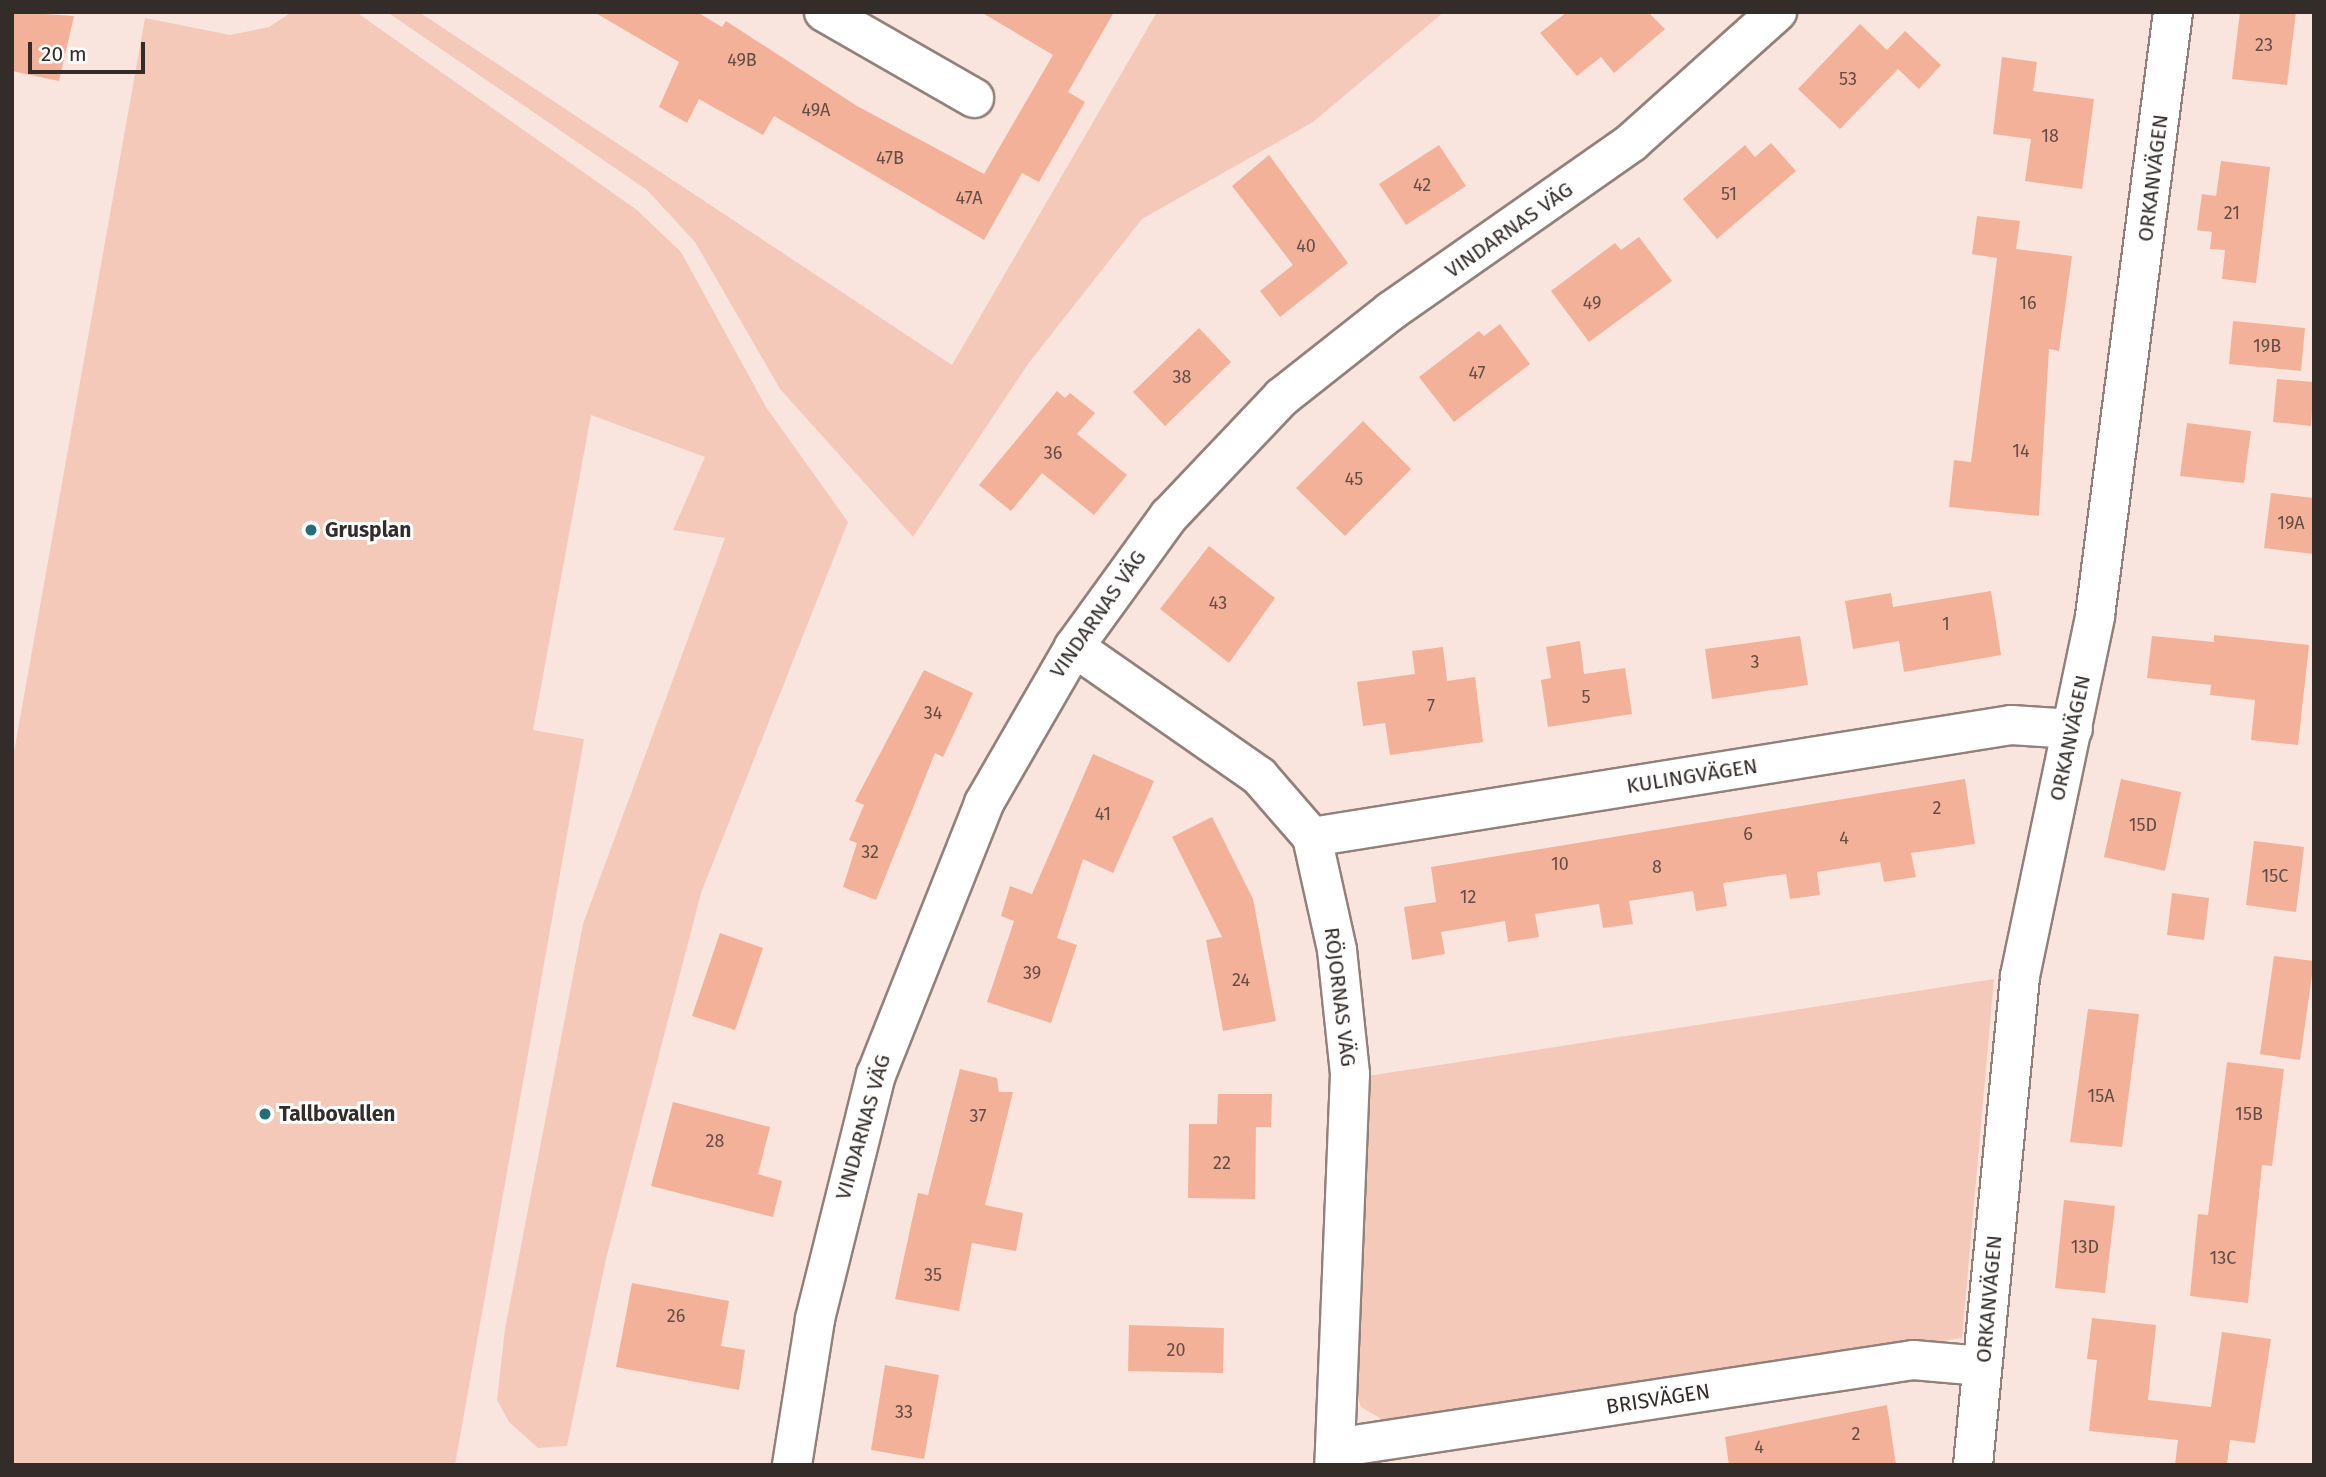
<!DOCTYPE html>
<html>
<head>
<meta charset="utf-8">
<style>
  body { margin:0 }
  #map { position:relative; width:2326px; height:1477px; overflow:hidden; background:#f9e5de; font-family:"Fira Sans",sans-serif }
  div>[style] { position:absolute }
  .green>* { inset:0; background:#f5c9ba }
  .building>* { inset:0; background:#f4b19a }
  .roads { filter:drop-shadow(2px 0 #92807a) drop-shadow(-2px 0 #92807a) drop-shadow(0 2px #92807a) drop-shadow(0 -2px #92807a) }
  .minor>* { height:38px; margin:-19px; padding:0 19px; transform-origin:19px; border-radius:19px; background:#fff }
  .dots>* { width:19px; height:19px; translate:-50% -50%; box-sizing:border-box; border:4px solid #fff; border-radius:50% }
  span { translate:-50% -50%; white-space:nowrap; text-align:center; line-height:1.15; -webkit-text-stroke:6px #fff; paint-order:stroke }
  .number-label { font-size:18px; color:#634d45 }
  .number-label span { -webkit-text-stroke-width:0 }
  .street-label { font-size:21px; color:#332c29 }
  .poi-label { font-size:21px; color:#332c29; font-weight:700 }
  .left { translate:0 -50%; text-align:left }
  .frame { position:absolute; inset:0; border:14px solid #332c29; pointer-events:none }
  .scale { position:absolute; left:28px; top:42px; width:117px; height:32px; box-sizing:border-box; border:4px solid #332c29; border-top:0; padding-left:9px; font-size:21px; line-height:24px; white-space:nowrap; color:#332c29; -webkit-text-stroke:5px #fff; paint-order:stroke }
</style>
</head>
<body>
<div id="map">
  <div class="green">
    <div style="clip-path:polygon(292px 12px,356px 12px,637px 210px,681px 252px,766px 407px,848px 522px,701px 893px,606px 1259px,567px 1446px,538px 1448px,509px 1422px,497px 1400px,505px 1329px,583px 924px,725px 538px,673px 530px,705px 457px,591px 415px,533px 730px,584px 739px,455px 1465px,12px 1465px,12px 763px,145px 18px,230px 35px,269px 27px)"></div>
    <div style="clip-path:polygon(387px 12px,419px 12px,952px 365px,1157px 12px,1444px 12px,1313px 122px,1142px 219px,1028px 364px,913px 537px,780px 389px,695px 242px,647px 190px)"></div>
    <div style="clip-path:polygon(1994px 979px,1962px 1338px,1388px 1423px,1361px 1407px,1355px 1389px,1368px 1076px)"></div>
  </div>
  <div class="building">
    <div style="clip-path:polygon(12px 12px,74px 16px,59px 81px,12px 71px)"></div>
    <div style="clip-path:polygon(594px 12px,697px 12px,722px 27px,726px 21px,857px 106px,984px 174px,1053px 55px,981px 12px,1114px 12px,1068px 92px,1085px 102px,1039px 182px,1022px 173px,984px 240px,774px 116px,763px 135px,699px 99px,687px 123px,659px 107px,679px 62px)"></div>
    <div style="clip-path:polygon(1567px 12px,1648px 12px,1665px 29px,1614px 73px,1601px 57px,1577px 76px,1540px 33px)"></div>
    <div style="clip-path:polygon(2240px 12px,2296px 12px,2287px 85px,2232px 79px)"></div>
    <div style="clip-path:polygon(1860px 24px,1887px 50px,1905px 31px,1941px 65px,1919px 89px,1898px 69px,1840px 129px,1798px 89px)"></div>
    <div style="clip-path:polygon(2002px 57px,2037px 62px,2033px 91px,2094px 99px,2082px 189px,2025px 181px,2031px 139px,1993px 134px)"></div>
    <div style="clip-path:polygon(1771px 143px,1796px 171px,1717px 239px,1683px 199px,1745px 145px,1755px 157px)"></div>
    <div style="clip-path:polygon(1439px 145px,1466px 186px,1406px 225px,1379px 184px)"></div>
    <div style="clip-path:polygon(1269px 155px,1348px 263px,1280px 317px,1260px 291px,1293px 265px,1232px 186px)"></div>
    <div style="clip-path:polygon(2221px 161px,2270px 167px,2256px 283px,2222px 279px,2225px 250px,2210px 249px,2212px 232px,2197px 230px,2202px 194px,2216px 196px)"></div>
    <div style="clip-path:polygon(1977px 216px,2020px 221px,2016px 249px,2072px 256px,2059px 351px,2049px 349px,2039px 516px,1949px 507px,1954px 460px,1971px 462px,1997px 258px,1972px 254px)"></div>
    <div style="clip-path:polygon(1639px 237px,1672px 281px,1589px 342px,1551px 291px,1615px 243px,1621px 250px)"></div>
    <div style="clip-path:polygon(2233px 321px,2305px 328px,2301px 371px,2229px 364px)"></div>
    <div style="clip-path:polygon(1500px 324px,1530px 364px,1454px 422px,1419px 377px,1479px 331px,1484px 336px)"></div>
    <div style="clip-path:polygon(1199px 328px,1231px 362px,1165px 426px,1133px 392px)"></div>
    <div style="clip-path:polygon(2277px 379px,2314px 382px,2311px 426px,2273px 422px)"></div>
    <div style="clip-path:polygon(1057px 391px,1065px 398px,1070px 393px,1095px 413px,1077px 434px,1127px 475px,1094px 515px,1042px 473px,1011px 511px,979px 485px)"></div>
    <div style="clip-path:polygon(1363px 421px,1411px 469px,1345px 536px,1296px 488px)"></div>
    <div style="clip-path:polygon(2187px 423px,2251px 431px,2244px 483px,2180px 476px)"></div>
    <div style="clip-path:polygon(2271px 493px,2314px 498px,2314px 554px,2264px 548px)"></div>
    <div style="clip-path:polygon(1209px 546px,1275px 598px,1229px 663px,1160px 609px)"></div>
    <div style="clip-path:polygon(1991px 591px,2001px 655px,1904px 672px,1899px 641px,1853px 649px,1845px 601px,1891px 593px,1893px 607px)"></div>
    <div style="clip-path:polygon(2214px 635px,2309px 645px,2298px 745px,2251px 740px,2255px 700px,2210px 695px,2211px 685px,2147px 678px,2152px 636px,2214px 642px)"></div>
    <div style="clip-path:polygon(1800px 636px,1808px 685px,1712px 699px,1705px 649px)"></div>
    <div style="clip-path:polygon(1580px 641px,1584px 674px,1625px 668px,1632px 714px,1548px 727px,1541px 680px,1551px 678px,1546px 647px)"></div>
    <div style="clip-path:polygon(1443px 647px,1447px 681px,1475px 677px,1483px 742px,1390px 755px,1385px 723px,1363px 726px,1357px 682px,1415px 674px,1412px 651px)"></div>
    <div style="clip-path:polygon(924px 670px,973px 693px,943px 757px,935px 753px,876px 900px,843px 887px,857px 843px,849px 840px,864px 805px,855px 801px)"></div>
    <div style="clip-path:polygon(1093px 754px,1154px 781px,1113px 873px,1083px 859px,1057px 938px,1077px 945px,1051px 1023px,987px 1002px,1014px 921px,1001px 916px,1010px 886px,1032px 894px)"></div>
    <div style="clip-path:polygon(1965px 779px,1975px 844px,1911px 853px,1916px 877px,1884px 882px,1880px 862px,1817px 872px,1820px 895px,1790px 899px,1786px 874px,1723px 883px,1727px 906px,1696px 911px,1693px 891px,1629px 901px,1633px 924px,1603px 928px,1599px 904px,1535px 914px,1539px 937px,1508px 942px,1505px 921px,1441px 932px,1445px 954px,1412px 960px,1404px 907px,1436px 902px,1431px 867px)"></div>
    <div style="clip-path:polygon(2121px 779px,2181px 792px,2165px 871px,2104px 857px)"></div>
    <div style="clip-path:polygon(1212px 817px,1253px 899px,1276px 1021px,1223px 1031px,1206px 940px,1222px 937px,1172px 837px)"></div>
    <div style="clip-path:polygon(2254px 841px,2304px 847px,2296px 912px,2246px 905px)"></div>
    <div style="clip-path:polygon(2172px 893px,2209px 898px,2204px 940px,2167px 935px)"></div>
    <div style="clip-path:polygon(720px 933px,763px 948px,735px 1030px,692px 1016px)"></div>
    <div style="clip-path:polygon(2274px 956px,2314px 961px,2300px 1060px,2260px 1054px)"></div>
    <div style="clip-path:polygon(2088px 1009px,2139px 1014px,2122px 1147px,2070px 1142px)"></div>
    <div style="clip-path:polygon(2227px 1062px,2284px 1069px,2272px 1166px,2262px 1165px,2248px 1303px,2190px 1296px,2198px 1214px,2208px 1215px)"></div>
    <div style="clip-path:polygon(960px 1069px,997px 1078px,999px 1092px,1013px 1092px,985px 1205px,1023px 1213px,1016px 1251px,972px 1243px,959px 1311px,895px 1299px,918px 1193px,928px 1195px)"></div>
    <div style="clip-path:polygon(1218px 1094px,1272px 1094px,1271px 1127px,1256px 1127px,1255px 1199px,1188px 1198px,1189px 1124px,1217px 1124px)"></div>
    <div style="clip-path:polygon(673px 1102px,770px 1127px,758px 1174px,782px 1181px,773px 1217px,651px 1186px)"></div>
    <div style="clip-path:polygon(2064px 1200px,2115px 1206px,2105px 1293px,2055px 1288px)"></div>
    <div style="clip-path:polygon(632px 1283px,729px 1301px,721px 1346px,745px 1350px,739px 1390px,616px 1367px)"></div>
    <div style="clip-path:polygon(2092px 1318px,2156px 1325px,2148px 1400px,2211px 1407px,2222px 1332px,2271px 1339px,2255px 1443px,2230px 1440px,2227px 1465px,2175px 1465px,2178px 1440px,2089px 1431px,2097px 1360px,2087px 1359px)"></div>
    <div style="clip-path:polygon(1129px 1325px,1224px 1328px,1223px 1373px,1128px 1371px)"></div>
    <div style="clip-path:polygon(885px 1365px,939px 1375px,924px 1459px,871px 1450px)"></div>
    <div style="clip-path:polygon(1887px 1405px,1896px 1465px,1729px 1465px,1725px 1437px)"></div>
  </div>
  <div class="roads">
    <div class="minor">
      <div style="left:824px;top:12px;width:173px;rotate:29.8deg"></div>
      <div style="left:1074px;top:647px;width:226px;rotate:34.9deg"></div>
      <div style="left:1259px;top:776px;width:81px;rotate:49deg"></div>
      <div style="left:1312px;top:837px;width:116px;rotate:77.5deg"></div>
      <div style="left:1337px;top:950px;width:125px;rotate:84deg"></div>
      <div style="left:1350px;top:1074px;width:391px;rotate:92.3deg"></div>
      <div style="left:1312px;top:837px;width:708px;rotate:-9.1deg"></div>
      <div style="left:2011px;top:725px;width:62px;rotate:3.7deg"></div>
      <div style="left:1335px;top:1448px;width:585px;rotate:-8.66deg"></div>
      <div style="left:1913px;top:1360px;width:69px;rotate:5deg"></div>
      <div style="left:792px;top:1465px;width:148px;rotate:-81deg"></div>
      <div style="left:815px;top:1319px;width:252px;rotate:-76deg"></div>
      <div style="left:876px;top:1075px;width:293px;rotate:-68.3deg"></div>
      <div style="left:984px;top:803px;width:180px;rotate:-60deg"></div>
      <div style="left:1074px;top:647px;width:162px;rotate:-54.1deg"></div>
      <div style="left:1169px;top:516px;width:164px;rotate:-46.5deg"></div>
      <div style="left:1282px;top:397px;width:139px;rotate:-38.3deg"></div>
      <div style="left:1391px;top:311px;width:294px;rotate:-35deg"></div>
      <div style="left:1632px;top:142px;width:195px;rotate:-41.9deg"></div>
      <div style="left:1973px;top:1465px;width:491px;rotate:-84.5deg"></div>
      <div style="left:2020px;top:976px;width:368px;rotate:-78.2deg"></div>
      <div style="left:2095px;top:616px;width:609px;rotate:-82.64deg"></div>
    </div>
  </div>
  <div class="dots">
    <div style="left:311px;top:530px;background:#256d79"></div>
    <div style="left:265px;top:1114px;background:#256d79"></div>
  </div>
  <div class="number-label">
    <span style="left:2264px;top:45px">23</span>
    <span style="left:742px;top:60px">49B</span>
    <span style="left:1848px;top:79px">53</span>
    <span style="left:816px;top:110px">49A</span>
    <span style="left:2050px;top:136px">18</span>
    <span style="left:890px;top:158px">47B</span>
    <span style="left:1422px;top:185px">42</span>
    <span style="left:1729px;top:194px">51</span>
    <span style="left:969px;top:198px">47A</span>
    <span style="left:2232px;top:213px">21</span>
    <span style="left:1306px;top:246px">40</span>
    <span style="left:1592px;top:303px">49</span>
    <span style="left:2028px;top:303px">16</span>
    <span style="left:2267px;top:346px">19B</span>
    <span style="left:1477px;top:373px">47</span>
    <span style="left:1182px;top:377px">38</span>
    <span style="left:2021px;top:451px">14</span>
    <span style="left:1053px;top:453px">36</span>
    <span style="left:1354px;top:479px">45</span>
    <span style="left:2291px;top:523px">19A</span>
    <span style="left:1218px;top:603px">43</span>
    <span style="left:1946px;top:624px">1</span>
    <span style="left:1755px;top:662px">3</span>
    <span style="left:1586px;top:697px">5</span>
    <span style="left:1431px;top:706px">7</span>
    <span style="left:933px;top:713px">34</span>
    <span style="left:1937px;top:808px">2</span>
    <span style="left:1103px;top:814px">41</span>
    <span style="left:2143px;top:825px">15D</span>
    <span style="left:1748px;top:834px">6</span>
    <span style="left:1844px;top:838px">4</span>
    <span style="left:870px;top:852px">32</span>
    <span style="left:1560px;top:864px">10</span>
    <span style="left:1657px;top:867px">8</span>
    <span style="left:2275px;top:876px">15C</span>
    <span style="left:1468px;top:897px">12</span>
    <span style="left:1032px;top:973px">39</span>
    <span style="left:1241px;top:980px">24</span>
    <span style="left:2101px;top:1096px">15A</span>
    <span style="left:2249px;top:1114px">15B</span>
    <span style="left:978px;top:1116px">37</span>
    <span style="left:715px;top:1141px">28</span>
    <span style="left:1222px;top:1163px">22</span>
    <span style="left:2085px;top:1247px">13D</span>
    <span style="left:2223px;top:1258px">13C</span>
    <span style="left:933px;top:1275px">35</span>
    <span style="left:676px;top:1316px">26</span>
    <span style="left:1176px;top:1350px">20</span>
    <span style="left:904px;top:1412px">33</span>
    <span style="left:1856px;top:1434px">2</span>
    <span style="left:1759px;top:1447px">4</span>
  </div>
  <div class="street-label">
    <span style="left:2153px;top:178px;rotate:-83deg">ORKANVÄGEN</span>
    <span style="left:1509px;top:230px;rotate:-35deg">VINDARNAS VÄG</span>
    <span style="left:1098px;top:614px;rotate:-55deg">VINDARNAS VÄG</span>
    <span style="left:2070px;top:738px;rotate:-78deg">ORKANVÄGEN</span>
    <span style="left:1692px;top:776px;rotate:-9deg">KULINGVÄGEN</span>
    <span style="left:1340px;top:997px;rotate:83deg">RÖJORNAS VÄG</span>
    <span style="left:863px;top:1127px;rotate:-74deg">VINDARNAS VÄG</span>
    <span style="left:1989px;top:1299px;rotate:-85deg">ORKANVÄGEN</span>
    <span style="left:1658px;top:1399px;rotate:-9deg">BRISVÄGEN</span>
  </div>
  <div class="poi-label">
    <span class="left" style="left:325px;top:530px">Grusplan</span>
    <span class="left" style="left:279px;top:1114px">Tallbovallen</span>
  </div>
  <div class="frame"></div>
  <div class="scale">20 m</div>
</div>
</body>
</html>
